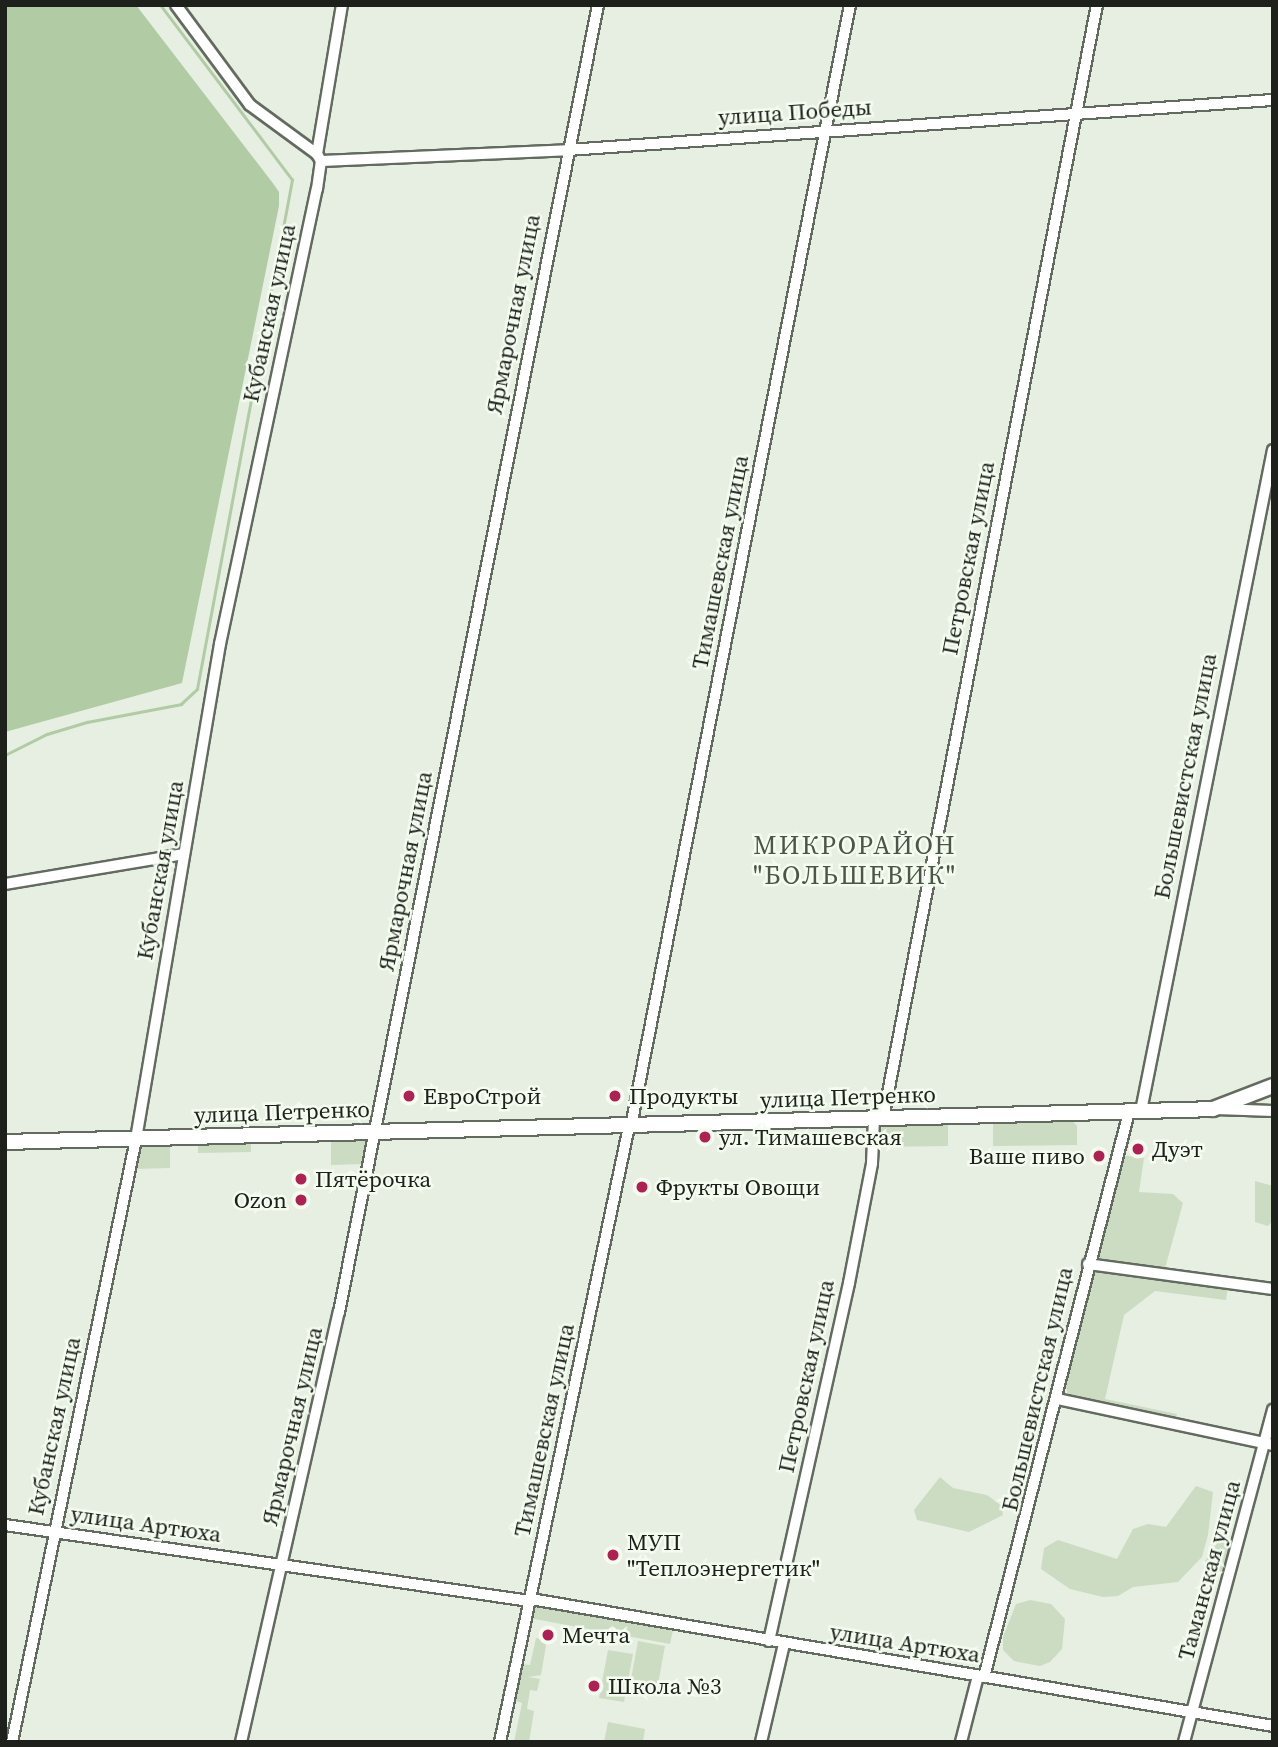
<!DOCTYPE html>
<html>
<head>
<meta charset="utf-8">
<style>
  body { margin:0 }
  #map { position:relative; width:1278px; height:1747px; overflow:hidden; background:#e6efe2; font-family:"Source Serif 4",serif }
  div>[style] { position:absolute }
  .green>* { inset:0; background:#cbdcc3 }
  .water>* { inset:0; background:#b1cca4 }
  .stream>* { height:2.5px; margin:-1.25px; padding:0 1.25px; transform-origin:1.25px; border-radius:1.25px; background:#b1cca4 }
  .roads { filter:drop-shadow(2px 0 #636a5f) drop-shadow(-2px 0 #636a5f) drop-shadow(0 2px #636a5f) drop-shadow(0 -2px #636a5f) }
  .minor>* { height:10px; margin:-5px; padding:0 5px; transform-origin:5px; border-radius:5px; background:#fff }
  .major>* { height:14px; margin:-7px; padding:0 7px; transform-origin:7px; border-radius:7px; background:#fff }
  .dots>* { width:19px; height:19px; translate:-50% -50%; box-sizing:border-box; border:4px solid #f3fcef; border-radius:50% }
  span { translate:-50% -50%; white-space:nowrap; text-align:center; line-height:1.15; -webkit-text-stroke:5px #f3fcef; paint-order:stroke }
  .street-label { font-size:23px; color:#1d201b }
  .poi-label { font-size:23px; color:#1d201b }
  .left { translate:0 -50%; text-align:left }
  .right { translate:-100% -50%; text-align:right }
  .quarter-label { font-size:26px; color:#4d554a; letter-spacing:2px }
  .frame { position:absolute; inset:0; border:7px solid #1d201b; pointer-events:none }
</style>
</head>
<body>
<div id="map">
  <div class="green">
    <div style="clip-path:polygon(1071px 1119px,1077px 1126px,1077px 1145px,993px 1146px,993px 1123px)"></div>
    <div style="clip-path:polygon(948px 1124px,948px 1146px,876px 1147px,882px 1127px)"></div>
    <div style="clip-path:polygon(368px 1139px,362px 1164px,331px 1165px,331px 1140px)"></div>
    <div style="clip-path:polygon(251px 1142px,251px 1152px,198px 1153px,198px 1144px)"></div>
    <div style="clip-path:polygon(139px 1145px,170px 1145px,170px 1168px,134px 1169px)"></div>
    <div style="clip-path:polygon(1121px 1155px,1144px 1158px,1139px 1192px,1173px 1194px,1183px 1203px,1164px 1272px,1092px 1262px)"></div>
    <div style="clip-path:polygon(1255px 1181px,1273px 1186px,1273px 1220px,1268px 1226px,1255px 1222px)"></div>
    <div style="clip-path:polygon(1091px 1268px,1228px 1286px,1226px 1300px,1155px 1291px,1124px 1315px,1105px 1399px,1177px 1414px,1175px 1423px,1068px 1396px,1065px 1382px)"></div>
    <div style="clip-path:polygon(940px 1477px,953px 1488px,987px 1495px,1002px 1506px,1003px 1515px,969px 1532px,917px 1520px,914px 1510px)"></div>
    <div style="clip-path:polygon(1196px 1486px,1213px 1492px,1208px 1535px,1202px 1557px,1178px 1582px,1133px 1587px,1118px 1596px,1103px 1597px,1070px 1589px,1041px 1569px,1044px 1548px,1058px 1540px,1117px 1559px,1133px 1529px,1148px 1524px,1166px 1527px)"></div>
    <div style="clip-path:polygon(1223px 1534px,1229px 1542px,1226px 1565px,1212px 1582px,1205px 1576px,1205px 1561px)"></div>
    <div style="clip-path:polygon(1030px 1600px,1051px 1604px,1065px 1619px,1062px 1649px,1050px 1662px,1040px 1666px,1014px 1661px,1003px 1650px,1003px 1637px,1016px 1604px)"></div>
    <div style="clip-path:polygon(533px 1603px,673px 1630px,670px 1644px,529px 1618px)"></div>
    <div style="clip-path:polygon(536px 1638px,547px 1640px,541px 1675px,528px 1677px,540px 1679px,537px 1691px,530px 1690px,527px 1709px,534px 1711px,529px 1742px,514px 1742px,522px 1703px,512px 1700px,519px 1664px,530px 1665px)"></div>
    <div style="clip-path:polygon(638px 1641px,665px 1646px,658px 1684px,631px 1679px)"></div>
    <div style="clip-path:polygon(608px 1650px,633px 1654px,624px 1702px,599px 1698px)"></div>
    <div style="clip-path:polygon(608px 1722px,645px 1729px,643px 1742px,604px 1742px)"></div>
  </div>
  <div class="water">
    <div style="clip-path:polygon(5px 5px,136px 5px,272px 182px,279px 192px,279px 206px,182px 683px,5px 732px)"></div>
  </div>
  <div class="stream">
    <div style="left:5px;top:755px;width:47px;rotate:-26.6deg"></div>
    <div style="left:47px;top:734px;width:42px;rotate:-16.7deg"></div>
    <div style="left:87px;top:722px;width:96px;rotate:-10.8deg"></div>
    <div style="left:181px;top:704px;width:22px;rotate:-43deg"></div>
    <div style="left:197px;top:689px;width:518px;rotate:-79.43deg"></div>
    <div style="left:292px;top:180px;width:219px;rotate:-127deg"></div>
  </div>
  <div class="roads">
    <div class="minor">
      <div style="left:176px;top:5px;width:124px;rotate:53.5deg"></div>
      <div style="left:250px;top:105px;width:83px;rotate:36.2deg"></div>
      <div style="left:321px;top:161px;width:247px;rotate:-2.5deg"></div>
      <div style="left:568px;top:150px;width:707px;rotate:-4.06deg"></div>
      <div style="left:5px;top:884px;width:181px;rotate:-9.5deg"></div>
      <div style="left:1216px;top:1109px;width:57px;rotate:2deg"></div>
      <div style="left:1141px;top:1111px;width:674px;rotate:-78.71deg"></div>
      <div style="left:883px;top:1119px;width:1134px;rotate:-79.13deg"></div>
      <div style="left:631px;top:1126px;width:1142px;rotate:-78.95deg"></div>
      <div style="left:1088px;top:1264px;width:187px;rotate:7.7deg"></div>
      <div style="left:1057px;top:1399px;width:221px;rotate:12deg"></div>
      <div style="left:5px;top:1525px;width:530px;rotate:8.24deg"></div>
      <div style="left:531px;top:1599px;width:753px;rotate:9.71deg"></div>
      <div style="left:769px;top:1641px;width:367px;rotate:-77.4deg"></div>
      <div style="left:849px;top:1283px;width:122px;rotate:-79.1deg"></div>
      <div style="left:872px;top:1163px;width:44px;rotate:-87.4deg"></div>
      <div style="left:984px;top:1677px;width:583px;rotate:-75.61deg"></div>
      <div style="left:12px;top:1742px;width:616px;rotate:-78.38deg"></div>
      <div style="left:136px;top:1139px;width:502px;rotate:-80.37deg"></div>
      <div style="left:220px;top:644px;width:465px;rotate:-78deg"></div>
      <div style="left:317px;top:189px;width:28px;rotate:-82deg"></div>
      <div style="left:321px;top:161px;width:8px;rotate:-120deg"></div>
      <div style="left:317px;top:154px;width:151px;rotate:-80.5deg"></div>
      <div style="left:241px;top:1742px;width:441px;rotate:-77.2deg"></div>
      <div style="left:339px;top:1312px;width:1332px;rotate:-78.79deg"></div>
      <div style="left:500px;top:1742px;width:629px;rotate:-78.17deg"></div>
      <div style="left:761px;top:1742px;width:101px;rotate:-76.8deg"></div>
      <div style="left:961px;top:1742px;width:68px;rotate:-75.6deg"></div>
      <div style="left:1184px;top:1742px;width:344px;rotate:-75deg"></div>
    </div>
    <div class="major">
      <div style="left:5px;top:1142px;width:1208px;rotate:-1.56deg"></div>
      <div style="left:1213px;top:1109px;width:64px;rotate:-21deg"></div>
    </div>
  </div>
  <div class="dots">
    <div style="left:409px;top:1096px;background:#b02052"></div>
    <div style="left:615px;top:1096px;background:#b02052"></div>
    <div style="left:705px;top:1137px;background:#b02052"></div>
    <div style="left:1138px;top:1149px;background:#b02052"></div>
    <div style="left:1099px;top:1156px;background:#b02052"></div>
    <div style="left:301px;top:1179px;background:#b02052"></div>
    <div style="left:642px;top:1187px;background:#b02052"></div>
    <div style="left:301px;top:1200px;background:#b02052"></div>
    <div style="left:613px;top:1555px;background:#b02052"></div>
    <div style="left:548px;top:1635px;background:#b02052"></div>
    <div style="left:594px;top:1686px;background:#b02052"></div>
  </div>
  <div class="street-label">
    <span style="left:795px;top:112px;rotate:-4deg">улица Победы</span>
    <span style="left:269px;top:313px;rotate:-78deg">Кубанская улица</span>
    <span style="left:513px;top:314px;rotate:-79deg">Ярмарочная улица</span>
    <span style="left:968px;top:558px;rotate:-79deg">Петровская улица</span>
    <span style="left:720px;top:562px;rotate:-79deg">Тимашевская улица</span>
    <span style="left:1185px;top:776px;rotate:-79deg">Большевистская улица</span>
    <span style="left:160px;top:870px;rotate:-80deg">Кубанская улица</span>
    <span style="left:405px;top:871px;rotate:-79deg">Ярмарочная улица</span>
    <span style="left:848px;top:1097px;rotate:-2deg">улица Петренко</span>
    <span style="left:282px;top:1112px;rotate:-2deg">улица Петренко</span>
    <span style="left:806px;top:1376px;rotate:-78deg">Петровская улица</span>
    <span style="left:1037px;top:1389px;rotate:-77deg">Большевистская улица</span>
    <span style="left:54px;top:1426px;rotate:-78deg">Кубанская улица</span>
    <span style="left:292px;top:1426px;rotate:-77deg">Ярмарочная улица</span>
    <span style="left:544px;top:1430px;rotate:-78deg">Тимашевская улица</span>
    <span style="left:146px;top:1524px;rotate:8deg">улица Артюха</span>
    <span style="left:1209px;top:1570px;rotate:-75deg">Таманская улица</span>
    <span style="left:905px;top:1643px;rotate:9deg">улица Артюха</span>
  </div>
  <div class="poi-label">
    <span class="left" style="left:423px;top:1096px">ЕвроСтрой</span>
    <span class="left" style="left:629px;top:1096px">Продукты</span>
    <span class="left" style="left:719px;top:1137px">ул. Тимашевская</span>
    <span class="left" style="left:1152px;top:1149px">Дуэт</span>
    <span class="right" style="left:1085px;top:1156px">Ваше пиво</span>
    <span class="left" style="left:315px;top:1179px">Пятёрочка</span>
    <span class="left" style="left:656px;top:1187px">Фрукты Овощи</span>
    <span class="right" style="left:287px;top:1200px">Ozon</span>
    <span class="left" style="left:627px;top:1555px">МУП<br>"Теплоэнергетик"</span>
    <span class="left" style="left:562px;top:1635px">Мечта</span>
    <span class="left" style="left:608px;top:1686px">Школа №3</span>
  </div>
  <div class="quarter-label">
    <span style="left:855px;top:861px">МИКРОРАЙОН<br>"БОЛЬШЕВИК"</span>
  </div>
  <div class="frame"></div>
</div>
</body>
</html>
